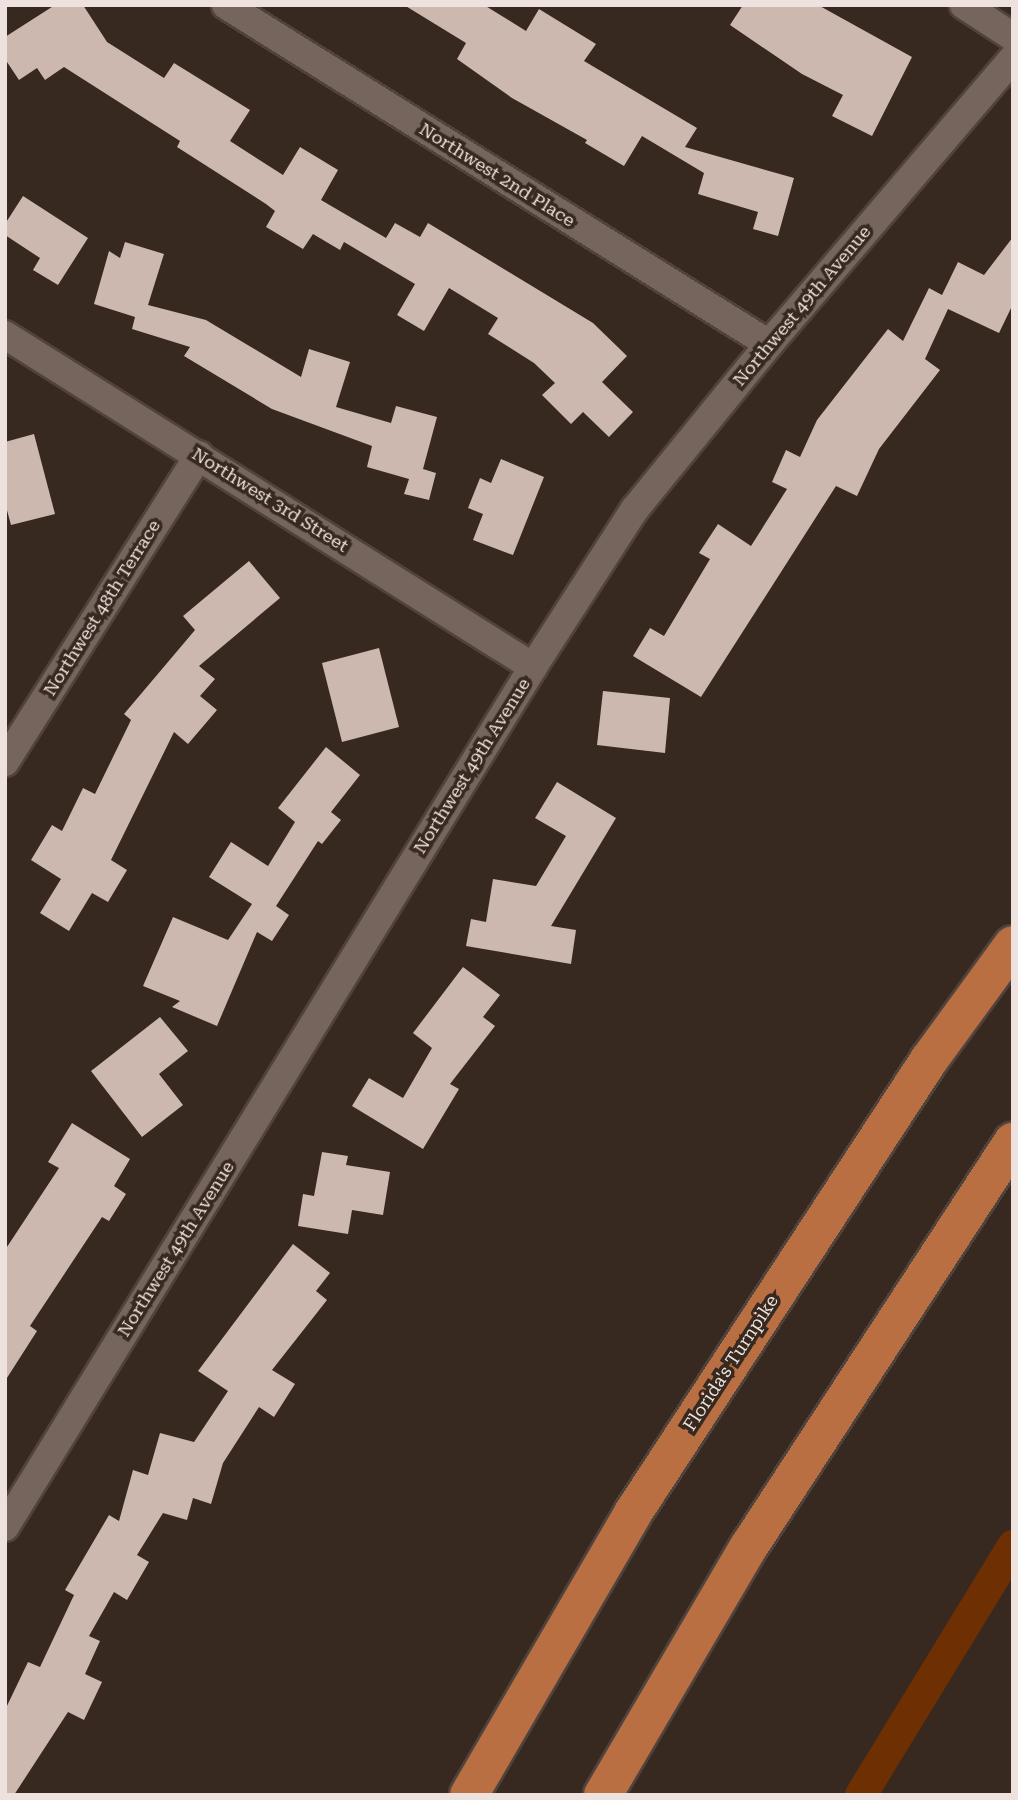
<!DOCTYPE html>
<html>
<head>
<meta charset="utf-8">
<style>
  body { margin:0 }
  #map { position:relative; width:1018px; height:1800px; overflow:hidden; background:#372820; font-family:"Roboto Serif",serif }
  div>[style] { position:absolute }
  .canal>* { height:32px; margin:-16px; padding:0 16px; transform-origin:16px; border-radius:16px; background:#6e3003 }
  .building>* { inset:0; background:#ccb8ae }
  .roads { filter:drop-shadow(2px 0 #50433c) drop-shadow(-2px 0 #50433c) drop-shadow(0 2px #50433c) drop-shadow(0 -2px #50433c) }
  .minor>* { height:28px; margin:-14px; padding:0 14px; transform-origin:14px; border-radius:14px; background:#76655c }
  .motorway>* { height:38px; margin:-19px; padding:0 19px; transform-origin:19px; border-radius:19px; background:#ba6f43 }
  span { translate:-50% -50%; white-space:nowrap; text-align:center; line-height:1.15; -webkit-text-stroke:7px #372820; paint-order:stroke }
  .street-label { font-size:18px; color:#ede2dd }
  .frame { position:absolute; inset:0; border:7px solid #ede2dd; pointer-events:none }
</style>
</head>
<body>
<div id="map">
  <div class="canal">
    <div style="left:861px;top:1795px;width:292px;rotate:-58.6deg"></div>
  </div>
  <div class="building">
    <div style="clip-path:polygon(55px 5px,83px 5px,107px 42px,164px 78px,174px 63px,250px 110px,230px 141px,283px 175px,300px 147px,338px 170px,321px 200px,386px 238px,395px 223px,420px 237px,428px 223px,593px 323px,627px 356px,602px 382px,633px 412px,609px 437px,583px 412px,571px 424px,542px 395px,555px 383px,534px 363px,488px 334px,498px 318px,449px 288px,424px 331px,397px 315px,415px 284px,344px 242px,340px 250px,313px 234px,303px 249px,266px 227px,275px 211px,266px 204px,177px 147px,180px 141px,64px 67px,45px 80px,37px 68px,19px 80px,5px 59px,5px 37px)"></div>
    <div style="clip-path:polygon(404px 5px,484px 5px,526px 31px,539px 9px,596px 44px,584px 61px,697px 128px,685px 147px,794px 178px,778px 236px,753px 229px,758px 212px,698px 194px,704px 173px,642px 136px,624px 166px,585px 143px,587px 140px,512px 98px,457px 59px,466px 43px)"></div>
    <div style="clip-path:polygon(743px 5px,818px 5px,912px 57px,872px 136px,832px 116px,843px 95px,802px 74px,730px 25px)"></div>
    <div style="clip-path:polygon(23px 196px,88px 238px,58px 285px,33px 270px,40px 258px,5px 235px,5px 224px)"></div>
    <div style="clip-path:polygon(1013px 237px,1013px 304px,999px 333px,948px 309px,925px 359px,940px 370px,879px 449px,857px 496px,836px 486px,701px 697px,633px 656px,650px 628px,664px 636px,710px 559px,699px 553px,718px 524px,751px 546px,787px 489px,772px 482px,786px 450px,800px 457px,817px 420px,888px 329px,903px 341px,929px 288px,942px 295px,958px 262px,984px 275px)"></div>
    <div style="clip-path:polygon(125px 242px,164px 254px,148px 305px,206px 320px,301px 377px,309px 349px,350px 362px,336px 407px,391px 423px,396px 406px,437px 417px,423px 469px,436px 473px,429px 500px,404px 494px,409px 479px,367px 467px,372px 446px,272px 409px,184px 356px,190px 347px,132px 329px,135px 317px,94px 304px,109px 251px,120px 258px)"></div>
    <div style="clip-path:polygon(34px 434px,55px 514px,11px 525px,5px 503px,5px 442px)"></div>
    <div style="clip-path:polygon(501px 459px,544px 477px,513px 555px,473px 540px,483px 514px,468px 508px,480px 478px,491px 483px)"></div>
    <div style="clip-path:polygon(249px 561px,280px 598px,199px 666px,215px 679px,200px 696px,217px 710px,188px 744px,174px 732px,111px 860px,127px 870px,108px 902px,92px 893px,69px 931px,40px 913px,61px 879px,31px 860px,52px 825px,62px 831px,83px 788px,95px 794px,131px 720px,124px 714px,195px 630px,183px 616px)"></div>
    <div style="clip-path:polygon(379px 648px,399px 727px,342px 742px,322px 663px)"></div>
    <div style="clip-path:polygon(603px 691px,670px 698px,665px 753px,597px 745px)"></div>
    <div style="clip-path:polygon(326px 747px,360px 775px,331px 812px,341px 820px,322px 844px,318px 841px,276px 906px,289px 915px,272px 941px,257px 932px,217px 1026px,172px 1007px,180px 1001px,143px 986px,173px 917px,228px 940px,252px 904px,209px 877px,231px 842px,268px 866px,295px 822px,278px 808px)"></div>
    <div style="clip-path:polygon(557px 782px,616px 818px,551px 926px,576px 930px,571px 964px,466px 946px,471px 919px,486px 922px,493px 879px,536px 886px,566px 836px,535px 818px)"></div>
    <div style="clip-path:polygon(463px 967px,500px 995px,483px 1017px,495px 1026px,450px 1084px,459px 1089px,423px 1149px,352px 1106px,369px 1078px,403px 1098px,432px 1048px,413px 1033px)"></div>
    <div style="clip-path:polygon(160px 1017px,188px 1051px,159px 1074px,183px 1105px,142px 1137px,91px 1071px)"></div>
    <div style="clip-path:polygon(72px 1123px,130px 1159px,114px 1186px,126px 1194px,109px 1221px,102px 1217px,30px 1326px,37px 1331px,5px 1381px,5px 1250px,59px 1168px,48px 1162px)"></div>
    <div style="clip-path:polygon(322px 1152px,348px 1156px,346px 1165px,390px 1172px,383px 1215px,352px 1210px,348px 1234px,298px 1226px,303px 1194px,314px 1196px)"></div>
    <div style="clip-path:polygon(293px 1244px,330px 1273px,316px 1291px,327px 1300px,272px 1370px,295px 1384px,274px 1417px,259px 1407px,223px 1463px,211px 1504px,193px 1498px,187px 1520px,163px 1513px,137px 1555px,149px 1562px,127px 1600px,114px 1592px,89px 1636px,100px 1641px,85px 1674px,102px 1682px,84px 1720px,68px 1712px,14px 1795px,5px 1795px,5px 1710px,28px 1662px,40px 1667px,74px 1595px,65px 1590px,109px 1515px,119px 1521px,133px 1470px,148px 1475px,160px 1433px,194px 1442px,228px 1391px,198px 1371px)"></div>
  </div>
  <div class="roads">
    <div class="minor">
      <div style="left:226px;top:5px;width:640px;rotate:31.98deg"></div>
      <div style="left:964px;top:5px;width:59px;rotate:33.1deg"></div>
      <div style="left:5px;top:335px;width:624px;rotate:32.16deg"></div>
      <div style="left:5px;top:762px;width:363px;rotate:-57.7deg"></div>
      <div style="left:5px;top:1527px;width:1009px;rotate:-58.45deg"></div>
      <div style="left:533px;top:667px;width:188px;rotate:-57.2deg"></div>
      <div style="left:635px;top:509px;width:213px;rotate:-50.9deg"></div>
      <div style="left:769px;top:344px;width:376px;rotate:-49.5deg"></div>
    </div>
    <div class="motorway">
      <div style="left:469px;top:1795px;width:326px;rotate:-59.8deg"></div>
      <div style="left:633px;top:1513px;width:541px;rotate:-56.84deg"></div>
      <div style="left:929px;top:1060px;width:142px;rotate:-53.9deg"></div>
      <div style="left:603px;top:1795px;width:286px;rotate:-59.6deg"></div>
      <div style="left:748px;top:1548px;width:485px;rotate:-56.9deg"></div>
    </div>
  </div>
  <div class="street-label">
    <span style="left:497px;top:175px;rotate:32deg">Northwest 2nd Place</span>
    <span style="left:802px;top:306px;rotate:-50deg">Northwest 49th Avenue</span>
    <span style="left:270px;top:500px;rotate:32deg">Northwest 3rd Street</span>
    <span style="left:102px;top:608px;rotate:-58deg">Northwest 48th Terrace</span>
    <span style="left:472px;top:766px;rotate:-58deg">Northwest 49th Avenue</span>
    <span style="left:176px;top:1249px;rotate:-58deg">Northwest 49th Avenue</span>
    <span style="left:731px;top:1363px;rotate:-57deg">Florida's Turnpike</span>
  </div>
  <div class="frame"></div>
</div>
</body>
</html>
